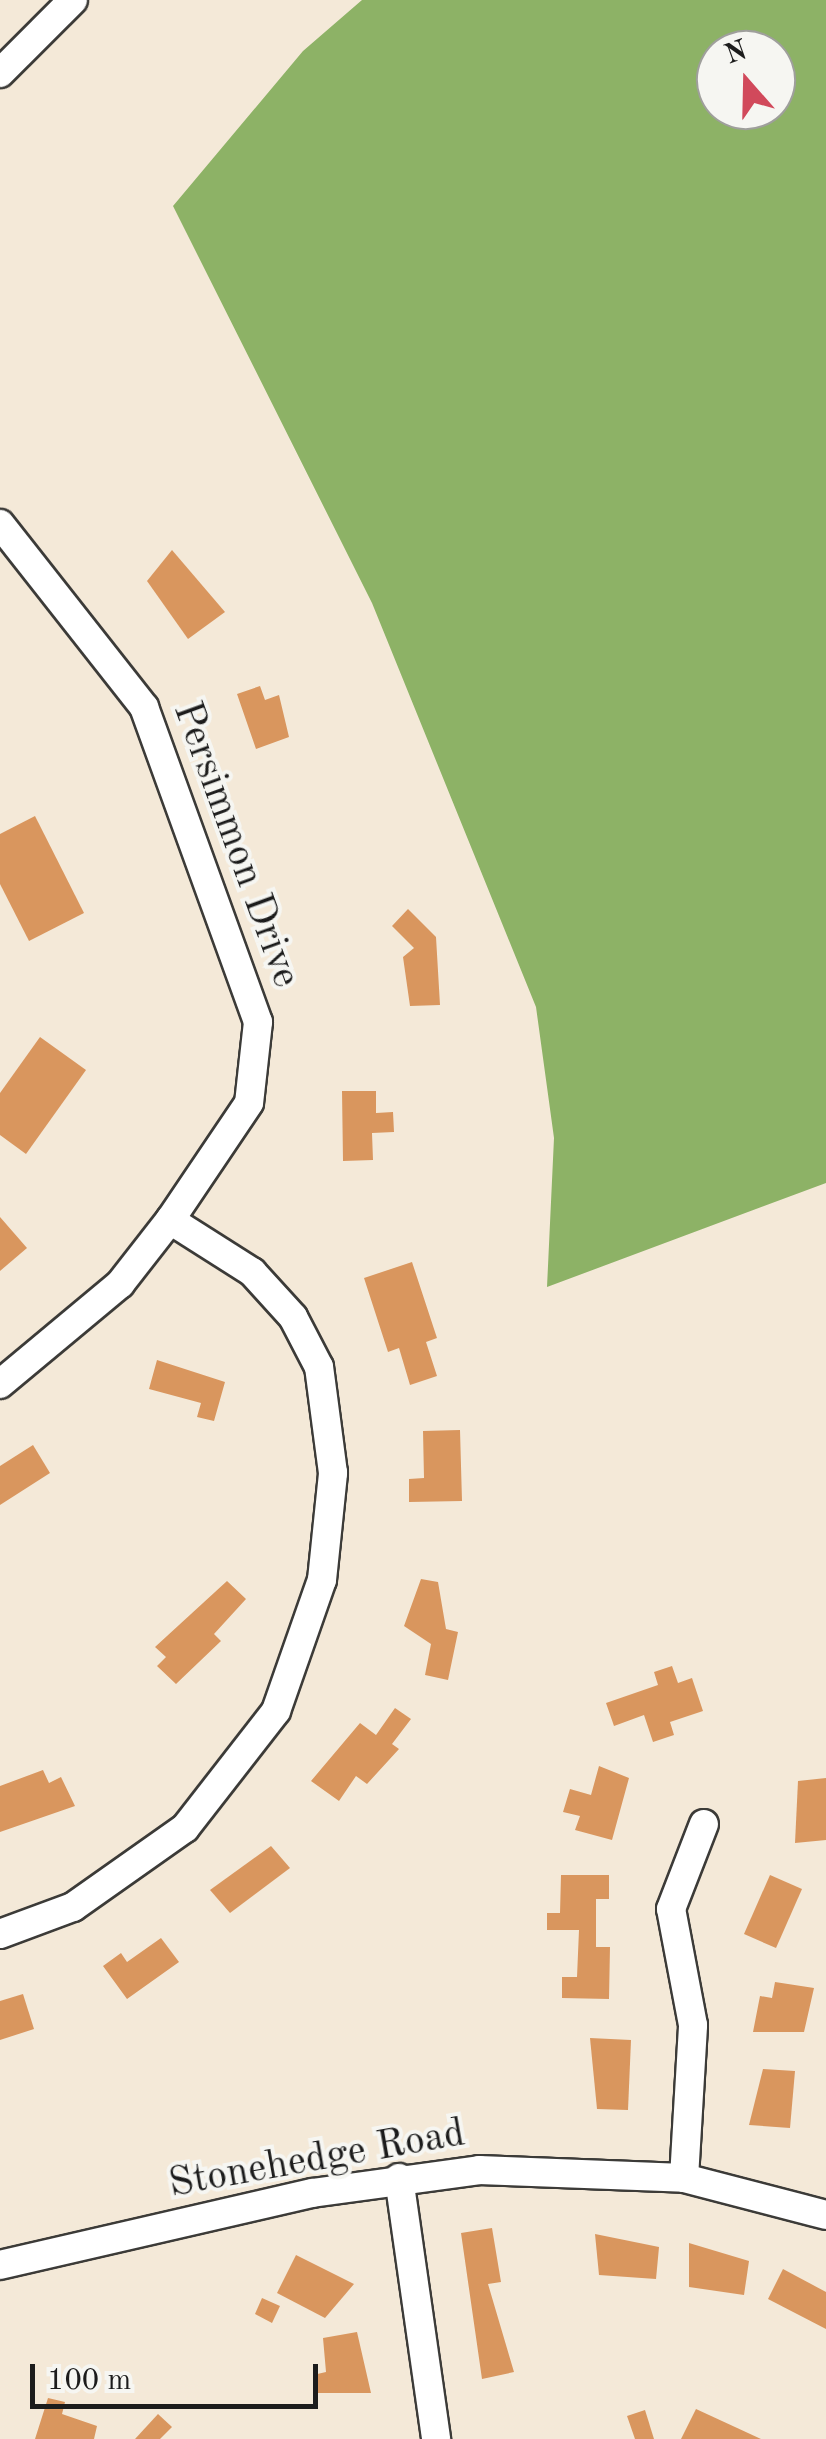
<!DOCTYPE html>
<html>
<head>
<meta charset="utf-8">
<style>
  body { margin:0 }
  #map { position:relative; width:826px; height:2439px; overflow:hidden; background:#f4e9d8; font-family:"Old Standard TT",serif }
  div>[style] { position:absolute }
  .forest>* { inset:0; background:#8db266 }
  .building>* { inset:0; background:#d9965e }
  .roads { filter:drop-shadow(2px 0 #3c3b38) drop-shadow(-2px 0 #3c3b38) drop-shadow(0 2px #3c3b38) drop-shadow(0 -2px #3c3b38) }
  .minor>* { height:28px; margin:-14px; padding:0 14px; transform-origin:14px; border-radius:14px; background:#fff }
  span { translate:-50% -50%; white-space:nowrap; text-align:center; line-height:1.15; -webkit-text-stroke:8px #f6f6f2; paint-order:stroke }
  .street-label { font-size:40px; color:#1c1c1c }
  .north { position:absolute; left:696px; top:30px; width:100px; height:100px; box-sizing:border-box; background:#f6f6f2; border:2px solid #9f9f9c; border-radius:50%; rotate:340deg; font-size:28px; font-weight:700; line-height:40px; text-align:center; color:#1c1c1c }
  .north::after { content:''; display:block; margin:auto; width:35px; height:45px; background:#d1495b; clip-path:polygon(50% 0,100% 100%,50% 72%,0 100%) }
  .scale { position:absolute; left:30px; top:2364px; width:288px; height:45px; box-sizing:border-box; border:5px solid #1c1c1c; border-top:0; padding-left:12px; font-size:30px; line-height:35px; white-space:nowrap; color:#1c1c1c; -webkit-text-stroke:8px #f6f6f2; paint-order:stroke }
</style>
</head>
<body>
<div id="map">
  <div class="forest">
    <div style="clip-path:polygon(evenodd,362px 0,826px 0,826px 1183px,547px 1287px,554px 1138px,536px 1007px,372px 603px,173px 206px,303px 51px,362px 0,716px 50px,776px 50px,776px 110px,716px 110px,716px 50px)"></div>
  </div>
  <div class="building">
    <div style="clip-path:polygon(172px 550px,225px 612px,188px 639px,147px 581px)"></div>
    <div style="clip-path:polygon(260px 686px,265px 700px,279px 695px,289px 737px,256px 749px,237px 694px)"></div>
    <div style="clip-path:polygon(35px 816px,84px 913px,29px 941px,0 884px,0 834px)"></div>
    <div style="clip-path:polygon(408px 909px,436px 937px,440px 1005px,410px 1006px,403px 957px,414px 948px,392px 926px)"></div>
    <div style="clip-path:polygon(40px 1037px,86px 1070px,26px 1154px,0 1135px,0 1093px)"></div>
    <div style="clip-path:polygon(342px 1091px,376px 1091px,376px 1113px,393px 1112px,394px 1132px,372px 1133px,373px 1160px,343px 1161px)"></div>
    <div style="clip-path:polygon(0 1217px,27px 1248px,0 1271px)"></div>
    <div style="clip-path:polygon(412px 1262px,437px 1338px,426px 1342px,437px 1376px,410px 1385px,399px 1348px,388px 1352px,364px 1278px)"></div>
    <div style="clip-path:polygon(157px 1360px,225px 1382px,214px 1421px,197px 1417px,201px 1403px,149px 1389px)"></div>
    <div style="clip-path:polygon(460px 1430px,462px 1501px,409px 1502px,409px 1479px,424px 1478px,423px 1431px)"></div>
    <div style="clip-path:polygon(33px 1445px,50px 1473px,0 1505px,0 1466px)"></div>
    <div style="clip-path:polygon(421px 1579px,438px 1582px,446px 1629px,458px 1632px,448px 1680px,425px 1675px,431px 1644px,404px 1626px)"></div>
    <div style="clip-path:polygon(227px 1581px,246px 1599px,214px 1634px,221px 1641px,176px 1684px,157px 1666px,166px 1657px,155px 1647px)"></div>
    <div style="clip-path:polygon(672px 1666px,678px 1683px,692px 1678px,703px 1711px,670px 1722px,674px 1735px,653px 1742px,644px 1715px,614px 1726px,606px 1703px,658px 1685px,654px 1672px)"></div>
    <div style="clip-path:polygon(395px 1708px,411px 1719px,392px 1744px,399px 1749px,367px 1784px,356px 1776px,339px 1801px,311px 1781px,360px 1723px,376px 1735px)"></div>
    <div style="clip-path:polygon(599px 1766px,629px 1778px,612px 1840px,575px 1830px,580px 1816px,563px 1812px,570px 1789px,591px 1795px)"></div>
    <div style="clip-path:polygon(43px 1770px,49px 1783px,61px 1777px,75px 1806px,0 1832px,0 1786px)"></div>
    <div style="clip-path:polygon(826px 1778px,826px 1840px,795px 1843px,798px 1781px)"></div>
    <div style="clip-path:polygon(271px 1846px,290px 1868px,230px 1913px,210px 1890px)"></div>
    <div style="clip-path:polygon(561px 1875px,609px 1875px,609px 1899px,596px 1899px,596px 1947px,610px 1947px,609px 1999px,562px 1998px,562px 1977px,577px 1977px,579px 1930px,547px 1930px,547px 1913px,560px 1913px)"></div>
    <div style="clip-path:polygon(770px 1875px,802px 1889px,776px 1948px,744px 1934px)"></div>
    <div style="clip-path:polygon(161px 1938px,179px 1962px,127px 1999px,103px 1966px,121px 1953px,127px 1962px)"></div>
    <div style="clip-path:polygon(775px 1982px,814px 1988px,804px 2032px,753px 2032px,760px 1996px,772px 1998px)"></div>
    <div style="clip-path:polygon(23px 1994px,34px 2029px,0 2040px,0 2001px)"></div>
    <div style="clip-path:polygon(590px 2038px,631px 2040px,628px 2110px,597px 2109px)"></div>
    <div style="clip-path:polygon(763px 2069px,795px 2071px,790px 2128px,749px 2125px)"></div>
    <div style="clip-path:polygon(492px 2228px,501px 2282px,488px 2284px,514px 2372px,482px 2379px,461px 2233px)"></div>
    <div style="clip-path:polygon(595px 2234px,659px 2247px,656px 2279px,599px 2275px)"></div>
    <div style="clip-path:polygon(689px 2243px,749px 2261px,744px 2295px,689px 2287px)"></div>
    <div style="clip-path:polygon(296px 2255px,354px 2284px,325px 2318px,277px 2293px)"></div>
    <div style="clip-path:polygon(783px 2269px,826px 2292px,826px 2329px,768px 2299px)"></div>
    <div style="clip-path:polygon(262px 2298px,280px 2306px,272px 2323px,255px 2314px)"></div>
    <div style="clip-path:polygon(357px 2332px,371px 2393px,316px 2393px,313px 2375px,326px 2372px,323px 2338px)"></div>
    <div style="clip-path:polygon(48px 2398px,65px 2402px,62px 2414px,97px 2426px,94px 2439px,35px 2439px)"></div>
    <div style="clip-path:polygon(696px 2409px,761px 2439px,681px 2439px)"></div>
    <div style="clip-path:polygon(645px 2410px,654px 2439px,635px 2439px,627px 2416px)"></div>
    <div style="clip-path:polygon(158px 2414px,172px 2427px,160px 2439px,135px 2439px)"></div>
  </div>
  <div class="roads">
    <div class="minor">
      <div style="left:0;top:73px;width:103px;rotate:-45deg"></div>
      <div style="left:0;top:524px;width:233px;rotate:51.8deg"></div>
      <div style="left:144px;top:707px;width:335px;rotate:70.1deg"></div>
      <div style="left:258px;top:1022px;width:81px;rotate:96.3deg"></div>
      <div style="left:249px;top:1103px;width:141px;rotate:124deg"></div>
      <div style="left:170px;top:1220px;width:81px;rotate:128deg"></div>
      <div style="left:120px;top:1284px;width:156px;rotate:140.2deg"></div>
      <div style="left:0;top:1934px;width:78px;rotate:-20.3deg"></div>
      <div style="left:73px;top:1907px;width:137px;rotate:-35.2deg"></div>
      <div style="left:185px;top:1828px;width:148px;rotate:-52.1deg"></div>
      <div style="left:276px;top:1711px;width:139px;rotate:-70.7deg"></div>
      <div style="left:322px;top:1580px;width:108px;rotate:-84.1deg"></div>
      <div style="left:333px;top:1473px;width:107px;rotate:-97.5deg"></div>
      <div style="left:319px;top:1367px;width:56px;rotate:-117.5deg"></div>
      <div style="left:293px;top:1317px;width:61px;rotate:-132.3deg"></div>
      <div style="left:252px;top:1272px;width:97px;rotate:-147.6deg"></div>
      <div style="left:399px;top:2178px;width:264px;rotate:81.9deg"></div>
      <div style="left:684px;top:2178px;width:153px;rotate:-86.6deg"></div>
      <div style="left:693px;top:2025px;width:118px;rotate:-100.7deg"></div>
      <div style="left:671px;top:1909px;width:91px;rotate:-68.8deg"></div>
      <div style="left:0;top:2265px;width:320px;rotate:-13deg"></div>
      <div style="left:312px;top:2193px;width:169px;rotate:-7.8deg"></div>
      <div style="left:479px;top:2170px;width:205px;rotate:2.2deg"></div>
      <div style="left:684px;top:2178px;width:147px;rotate:14.6deg"></div>
    </div>
  </div>
  <div class="street-label">
    <span style="left:235px;top:845px;rotate:70deg">Persimmon Drive</span>
    <span style="left:317px;top:2160px;rotate:-10deg">Stonehedge Road</span>
  </div>
  <div class="north">N</div>
  <div class="scale">100 m</div>
</div>
</body>
</html>
